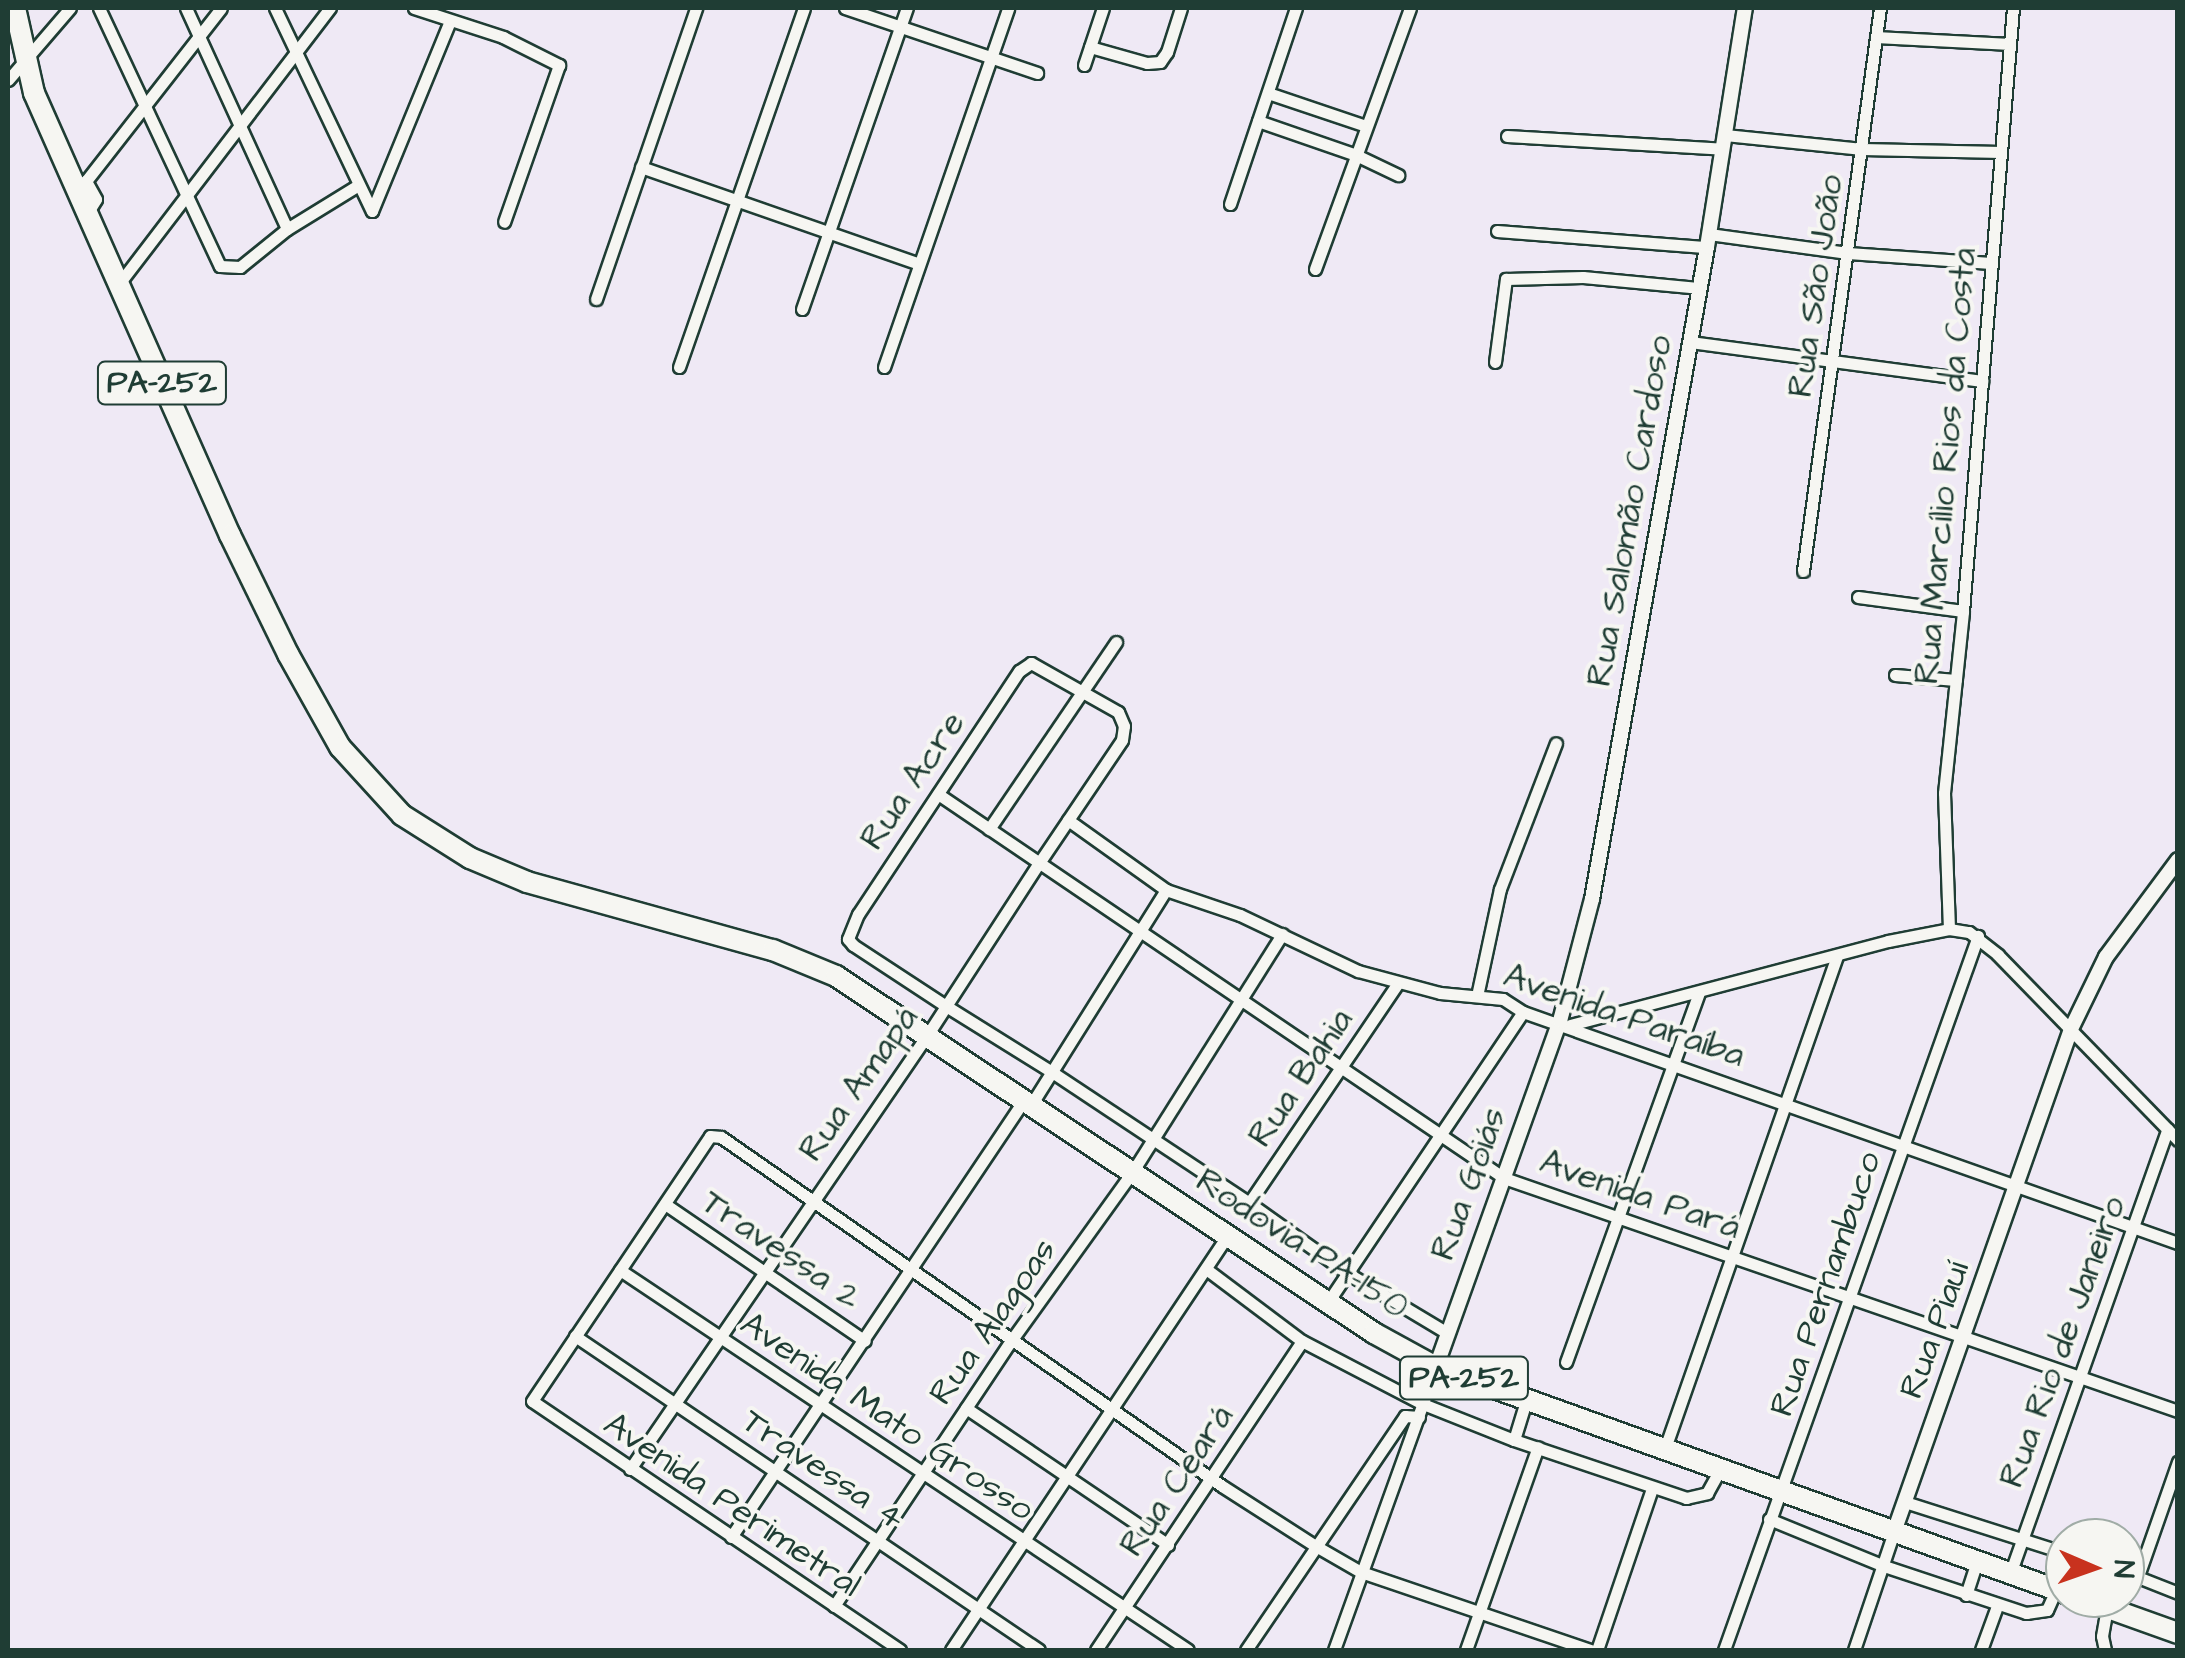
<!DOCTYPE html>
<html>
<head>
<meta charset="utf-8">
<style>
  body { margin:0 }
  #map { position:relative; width:2185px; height:1658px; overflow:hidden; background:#efe9f5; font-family:"Architects Daughter",sans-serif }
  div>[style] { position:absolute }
  .roads { filter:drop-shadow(2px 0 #1f3d34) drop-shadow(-2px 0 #1f3d34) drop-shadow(0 2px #1f3d34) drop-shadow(0 -2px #1f3d34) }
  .minor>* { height:11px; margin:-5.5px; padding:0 5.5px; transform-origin:5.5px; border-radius:5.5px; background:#f6f6f2 }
  .tertiary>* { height:14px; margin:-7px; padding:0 7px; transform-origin:7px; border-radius:7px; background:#f6f6f2 }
  .trunk>* { height:20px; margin:-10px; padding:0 10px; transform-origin:10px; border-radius:10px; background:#f6f6f2 }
  span { translate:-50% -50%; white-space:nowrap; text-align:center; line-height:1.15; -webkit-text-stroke:8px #f6f6f2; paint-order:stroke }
  .shield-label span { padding:2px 8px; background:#f6f6f2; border:2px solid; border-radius:8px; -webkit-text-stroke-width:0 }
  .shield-label { font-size:32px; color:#1f3d34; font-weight:700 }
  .street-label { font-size:35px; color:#1f3d34 }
  .frame { position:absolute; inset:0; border:10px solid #1f3d34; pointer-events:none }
  .north { position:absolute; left:2045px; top:1518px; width:100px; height:100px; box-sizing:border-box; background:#f6f6f2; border:2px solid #a0aca6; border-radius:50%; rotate:92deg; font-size:28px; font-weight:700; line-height:40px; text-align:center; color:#1f3d34 }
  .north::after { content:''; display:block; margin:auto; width:35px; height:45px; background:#c8321e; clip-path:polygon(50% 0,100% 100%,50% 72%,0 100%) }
</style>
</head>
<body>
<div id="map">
  <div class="roads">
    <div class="minor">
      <div style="left:99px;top:8px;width:285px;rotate:64.9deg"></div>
      <div style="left:220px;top:266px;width:20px;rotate:3deg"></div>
      <div style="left:240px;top:267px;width:60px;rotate:-39deg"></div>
      <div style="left:287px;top:229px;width:82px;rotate:-31.6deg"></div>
      <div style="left:186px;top:8px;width:243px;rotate:65.4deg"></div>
      <div style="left:275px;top:8px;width:225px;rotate:64.5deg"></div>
      <div style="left:372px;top:211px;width:205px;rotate:-67.7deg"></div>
      <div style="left:414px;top:8px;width:94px;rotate:18deg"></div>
      <div style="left:503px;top:37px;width:63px;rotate:26.6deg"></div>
      <div style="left:559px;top:65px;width:166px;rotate:109.3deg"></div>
      <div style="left:845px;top:8px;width:203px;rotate:18.7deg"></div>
      <div style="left:1876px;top:37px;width:134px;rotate:3deg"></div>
      <div style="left:1090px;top:47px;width:59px;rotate:15.7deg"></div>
      <div style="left:1147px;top:63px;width:13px;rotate:-4deg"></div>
      <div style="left:1160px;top:62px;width:12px;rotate:-55deg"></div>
      <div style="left:1167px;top:52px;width:46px;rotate:-72.3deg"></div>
      <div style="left:1084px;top:65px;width:60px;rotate:-71.6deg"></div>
      <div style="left:8px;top:80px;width:95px;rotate:-49.3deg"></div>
      <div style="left:1268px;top:93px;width:103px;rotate:18.6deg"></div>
      <div style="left:1258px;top:121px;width:104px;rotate:19.1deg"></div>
      <div style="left:1356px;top:155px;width:47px;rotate:25.5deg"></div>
      <div style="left:1725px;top:135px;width:138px;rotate:5.8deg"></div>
      <div style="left:1862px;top:149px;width:139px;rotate:1.2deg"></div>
      <div style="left:1507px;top:136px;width:216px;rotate:3.4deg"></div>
      <div style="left:641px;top:167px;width:294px;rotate:19.2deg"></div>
      <div style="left:1230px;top:204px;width:207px;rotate:-71.4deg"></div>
      <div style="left:88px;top:212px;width:15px;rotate:-58deg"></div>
      <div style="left:96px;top:199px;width:21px;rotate:-119deg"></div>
      <div style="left:86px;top:181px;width:219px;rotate:-52deg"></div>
      <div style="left:1497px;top:231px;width:211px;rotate:4.4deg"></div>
      <div style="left:1709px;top:234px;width:140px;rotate:7.8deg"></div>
      <div style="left:1848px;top:253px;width:143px;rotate:4deg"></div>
      <div style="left:1315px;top:269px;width:278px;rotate:-70deg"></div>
      <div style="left:118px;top:285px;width:349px;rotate:-52.6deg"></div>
      <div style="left:596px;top:299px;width:308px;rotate:-71deg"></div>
      <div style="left:802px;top:309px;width:319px;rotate:-70.8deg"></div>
      <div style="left:1690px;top:342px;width:295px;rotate:7.6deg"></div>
      <div style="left:1495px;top:362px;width:84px;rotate:-82.5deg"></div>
      <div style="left:1506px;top:279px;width:77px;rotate:-1.5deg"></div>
      <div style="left:1583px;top:277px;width:118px;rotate:5.4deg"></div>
      <div style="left:679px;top:367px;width:380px;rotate:-70.8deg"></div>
      <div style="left:884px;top:367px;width:380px;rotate:-70.9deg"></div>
      <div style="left:1803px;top:571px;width:568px;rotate:-82.21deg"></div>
      <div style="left:1858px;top:597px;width:106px;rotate:7.6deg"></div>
      <div style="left:1895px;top:675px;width:61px;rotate:4.7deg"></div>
      <div style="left:938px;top:794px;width:684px;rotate:34.15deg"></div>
      <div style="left:1504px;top:1178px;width:713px;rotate:19.07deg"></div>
      <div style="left:1068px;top:820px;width:120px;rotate:35.5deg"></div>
      <div style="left:1166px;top:890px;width:78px;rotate:18.7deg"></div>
      <div style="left:1240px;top:915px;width:131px;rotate:25.4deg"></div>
      <div style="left:1358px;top:971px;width:85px;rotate:15deg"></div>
      <div style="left:1440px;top:993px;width:63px;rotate:5.4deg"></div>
      <div style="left:1503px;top:999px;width:24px;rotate:33deg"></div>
      <div style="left:1523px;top:1012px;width:695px;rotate:19.43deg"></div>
      <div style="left:989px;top:829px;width:226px;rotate:-55.8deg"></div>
      <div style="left:1949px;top:929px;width:136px;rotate:-92.1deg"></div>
      <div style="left:1944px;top:793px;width:183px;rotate:-84deg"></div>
      <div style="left:1963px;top:611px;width:605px;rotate:-85.26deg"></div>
      <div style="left:1477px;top:996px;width:109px;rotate:-77.9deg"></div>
      <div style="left:1500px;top:889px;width:156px;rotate:-69deg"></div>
      <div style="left:1570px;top:1025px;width:329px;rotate:-14.8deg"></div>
      <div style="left:1888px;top:941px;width:62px;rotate:-11.1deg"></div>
      <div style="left:1949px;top:929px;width:20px;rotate:9deg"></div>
      <div style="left:1969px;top:932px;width:37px;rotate:38deg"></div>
      <div style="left:1998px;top:955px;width:258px;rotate:45.8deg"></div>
      <div style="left:1031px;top:1105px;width:254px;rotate:-57.9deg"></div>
      <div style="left:1249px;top:1203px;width:264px;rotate:-55.9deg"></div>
      <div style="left:665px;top:1204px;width:242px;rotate:34.4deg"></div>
      <div style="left:1206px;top:1269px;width:120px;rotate:36.9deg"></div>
      <div style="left:1302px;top:1341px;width:136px;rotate:27.5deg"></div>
      <div style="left:1423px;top:1404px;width:98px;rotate:21.6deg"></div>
      <div style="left:1514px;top:1440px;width:182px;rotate:18.6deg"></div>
      <div style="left:1686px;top:1498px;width:22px;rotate:-13deg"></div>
      <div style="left:1707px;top:1493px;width:26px;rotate:-61deg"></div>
      <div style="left:620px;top:1270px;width:683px;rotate:33.78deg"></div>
      <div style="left:1328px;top:1302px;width:349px;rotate:-56.1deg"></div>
      <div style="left:575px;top:1336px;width:560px;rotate:34.09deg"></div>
      <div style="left:1566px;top:1362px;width:392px;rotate:-70.2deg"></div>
      <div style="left:966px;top:1408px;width:244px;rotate:34.1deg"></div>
      <div style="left:1514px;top:1440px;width:41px;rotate:-72.9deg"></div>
      <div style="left:1664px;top:1451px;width:524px;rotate:-70.74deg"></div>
      <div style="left:630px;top:1469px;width:527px;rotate:-55.59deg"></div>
      <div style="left:928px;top:1034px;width:33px;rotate:-57deg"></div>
      <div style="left:946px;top:1006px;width:171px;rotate:-57deg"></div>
      <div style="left:1039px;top:863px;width:148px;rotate:-56deg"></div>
      <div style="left:1122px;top:740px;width:14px;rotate:-82deg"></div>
      <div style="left:1124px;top:726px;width:15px;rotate:-113deg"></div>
      <div style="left:1118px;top:712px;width:100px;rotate:-150.6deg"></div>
      <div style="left:1031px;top:663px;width:14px;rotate:146deg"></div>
      <div style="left:1019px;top:671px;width:291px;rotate:123.5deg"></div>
      <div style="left:858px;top:914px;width:27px;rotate:112deg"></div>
      <div style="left:848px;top:939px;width:8px;rotate:50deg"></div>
      <div style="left:853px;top:945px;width:111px;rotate:33.3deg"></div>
      <div style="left:946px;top:1006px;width:125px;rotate:31.9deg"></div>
      <div style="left:1052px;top:1072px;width:237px;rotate:33.6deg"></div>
      <div style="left:1249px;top:1203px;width:123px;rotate:35.4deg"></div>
      <div style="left:1349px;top:1274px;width:114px;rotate:31deg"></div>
      <div style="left:1905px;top:1502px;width:168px;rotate:17.7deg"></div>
      <div style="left:1769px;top:1519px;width:124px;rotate:22.2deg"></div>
      <div style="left:1884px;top:1566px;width:150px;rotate:18.3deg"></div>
      <div style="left:2026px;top:1613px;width:21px;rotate:-8deg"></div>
      <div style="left:2047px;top:1610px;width:22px;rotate:-66deg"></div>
      <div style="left:731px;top:1537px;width:526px;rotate:-56.16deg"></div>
      <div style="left:2125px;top:1572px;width:57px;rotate:21.6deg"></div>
      <div style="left:2010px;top:1574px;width:472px;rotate:-70.5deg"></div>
      <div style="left:2138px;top:1576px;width:121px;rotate:-70.7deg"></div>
      <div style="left:1966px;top:1595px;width:35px;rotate:-72deg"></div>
      <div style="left:834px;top:1606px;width:322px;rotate:-56.3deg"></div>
      <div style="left:1013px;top:1338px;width:206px;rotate:-54.3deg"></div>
      <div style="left:1133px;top:1171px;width:280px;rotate:-57.8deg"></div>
      <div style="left:900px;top:1650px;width:444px;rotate:-145.9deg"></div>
      <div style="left:532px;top:1401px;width:319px;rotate:-56.1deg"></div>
      <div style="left:710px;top:1136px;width:11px;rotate:5deg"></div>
      <div style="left:721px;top:1137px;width:611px;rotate:34.86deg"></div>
      <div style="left:1222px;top:1486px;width:109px;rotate:32.7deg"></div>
      <div style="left:1314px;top:1545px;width:54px;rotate:29.9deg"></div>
      <div style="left:1361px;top:1572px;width:242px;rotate:18.8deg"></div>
      <div style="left:951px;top:1650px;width:499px;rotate:-56.3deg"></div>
      <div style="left:1096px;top:1650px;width:371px;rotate:-56.3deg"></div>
      <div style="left:1246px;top:1650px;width:283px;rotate:-55.8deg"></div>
      <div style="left:1405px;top:1416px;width:14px;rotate:4deg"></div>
      <div style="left:1334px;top:1650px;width:301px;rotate:-70.2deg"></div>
      <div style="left:1466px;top:1650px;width:215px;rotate:-70.5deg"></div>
      <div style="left:1597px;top:1650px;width:171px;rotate:-71.2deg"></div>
      <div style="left:1724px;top:1650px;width:758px;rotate:-70.42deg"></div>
      <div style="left:1854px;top:1650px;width:125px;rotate:-71.3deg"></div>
      <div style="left:1981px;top:1650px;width:47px;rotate:-70deg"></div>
      <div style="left:2105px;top:1650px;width:14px;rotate:-102deg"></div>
      <div style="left:2102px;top:1636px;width:29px;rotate:-80deg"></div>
    </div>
    <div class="tertiary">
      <div style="left:1436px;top:1367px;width:368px;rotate:-70.3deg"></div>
      <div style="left:1560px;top:1021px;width:126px;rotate:-75.3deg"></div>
      <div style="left:1592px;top:899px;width:662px;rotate:-80deg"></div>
      <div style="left:1707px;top:247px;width:242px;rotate:-81deg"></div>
      <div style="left:1894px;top:1532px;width:533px;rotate:-70.61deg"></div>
      <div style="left:2071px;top:1029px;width:80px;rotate:-64.1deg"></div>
      <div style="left:2106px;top:957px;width:121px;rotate:-53.4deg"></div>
    </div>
    <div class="trunk">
      <div style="left:15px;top:8px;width:87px;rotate:77.4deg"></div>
      <div style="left:34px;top:93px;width:484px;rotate:66.1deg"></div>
      <div style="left:230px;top:535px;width:132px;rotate:64deg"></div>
      <div style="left:288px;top:654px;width:107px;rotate:60.8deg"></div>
      <div style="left:340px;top:747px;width:92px;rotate:47.6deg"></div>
      <div style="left:402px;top:815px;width:80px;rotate:32.3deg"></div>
      <div style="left:470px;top:858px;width:62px;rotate:22.8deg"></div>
      <div style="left:527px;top:882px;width:255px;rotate:15.5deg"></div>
      <div style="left:773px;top:950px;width:68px;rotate:22.4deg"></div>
      <div style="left:836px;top:976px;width:646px;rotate:33.57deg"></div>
      <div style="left:1374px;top:1333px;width:71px;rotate:28.7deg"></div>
      <div style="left:1436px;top:1367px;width:668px;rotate:19.76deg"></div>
      <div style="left:2080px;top:1598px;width:104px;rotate:19.7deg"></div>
    </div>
  </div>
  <div class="shield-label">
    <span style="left:162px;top:383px">PA-252</span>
    <span style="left:1464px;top:1378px">PA-252</span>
  </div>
  <div class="street-label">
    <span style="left:1816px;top:286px;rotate:-82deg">Rua São João</span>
    <span style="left:1946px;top:466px;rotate:-85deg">Rua Marcílio Rios da Costa</span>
    <span style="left:1630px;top:511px;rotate:-80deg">Rua Salomão Cardoso</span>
    <span style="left:913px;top:781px;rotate:-56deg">Rua Acre</span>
    <span style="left:1624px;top:1016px;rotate:19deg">Avenida Paraíba</span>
    <span style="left:1301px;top:1078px;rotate:-56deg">Rua Bahia</span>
    <span style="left:859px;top:1084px;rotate:-55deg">Rua Amapá</span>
    <span style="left:1469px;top:1184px;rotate:-70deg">Rua Goiás</span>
    <span style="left:1640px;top:1195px;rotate:19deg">Avenida Pará</span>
    <span style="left:1302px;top:1244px;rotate:33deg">Rodovia PA-150</span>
    <span style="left:781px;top:1250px;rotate:34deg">Travessa 2</span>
    <span style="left:1826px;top:1284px;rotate:-71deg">Rua Pernambuco</span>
    <span style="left:993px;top:1322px;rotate:-55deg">Rua Alagoas</span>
    <span style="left:1935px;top:1330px;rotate:-70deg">Rua Piauí</span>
    <span style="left:2063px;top:1342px;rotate:-70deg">Rua Rio de Janeiro</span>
    <span style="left:887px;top:1417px;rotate:34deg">Avenida Mato Grosso</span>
    <span style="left:823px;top:1470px;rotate:34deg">Travessa 4</span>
    <span style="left:1177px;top:1481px;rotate:-56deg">Rua Ceará</span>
    <span style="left:732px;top:1505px;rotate:34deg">Avenida Perimetral</span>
  </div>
  <div class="frame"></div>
  <div class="north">N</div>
</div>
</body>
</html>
